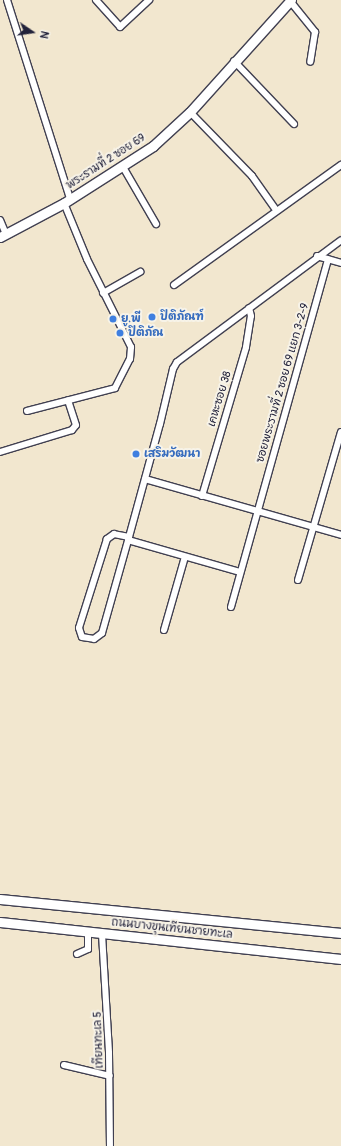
<!DOCTYPE html>
<html>
<head>
<meta charset="utf-8">
<style>
  body { margin:0 }
  #map { position:relative; width:341px; height:1146px; overflow:hidden; background:#f2e7cf; font-family:Pangolin,"Playpen Sans Thai",sans-serif }
  div>[style] { position:absolute }
  .roads { filter:drop-shadow(1px 0 #414051) drop-shadow(-1px 0 #414051) drop-shadow(0 1px #414051) drop-shadow(0 -1px #414051) }
  .street>* { height:6px; margin:-3px; padding:0 3px; transform-origin:3px; border-radius:3px; background:#fff }
  .secondary>* { height:9px; margin:-4.5px; padding:0 4.5px; transform-origin:4.5px; border-radius:4.5px; background:#fff }
  .dots>* { width:11px; height:11px; translate:-50% -50%; box-sizing:border-box; border:2px solid #f7f3e8; border-radius:50% }
  span { translate:-50% -50%; white-space:nowrap; text-align:center; line-height:1.15; -webkit-text-stroke:4px #f7f3e8; paint-order:stroke }
  .street-label { font-size:11px; color:#22223b }
  .shop-label { font-size:11px; color:#366cbe; font-weight:700 }
  .left { translate:0 -50%; text-align:left }
  .north { position:absolute; left:12px; top:12px; width:40px; height:40px; -webkit-text-stroke:3px #f7f3e8; paint-order:stroke; rotate:103deg; font-size:11px; font-weight:700; line-height:16px; text-align:center; color:#22223b }
  .north::after { content:''; display:block; margin:auto; width:14px; height:18px; background:#22223b; clip-path:polygon(50% 0,100% 100%,50% 72%,0 100%) }
</style>
</head>
<body>
<div id="map">
  <div class="roads">
    <div class="street">
      <div style="left:7px;top:0;width:209px;rotate:72.4deg"></div>
      <div style="left:96px;top:0;width:36px;rotate:48deg"></div>
      <div style="left:120px;top:27px;width:40px;rotate:-43deg"></div>
      <div style="left:290px;top:1px;width:40px;rotate:51deg"></div>
      <div style="left:315px;top:32px;width:30px;rotate:99deg"></div>
      <div style="left:234px;top:61px;width:87px;rotate:46.4deg"></div>
      <div style="left:190px;top:112px;width:89px;rotate:45.9deg"></div>
      <div style="left:252px;top:176px;width:42px;rotate:54.8deg"></div>
      <div style="left:123px;top:167px;width:66px;rotate:59.9deg"></div>
      <div style="left:0;top:220px;width:15px;rotate:67deg"></div>
      <div style="left:317px;top:256px;width:25px;rotate:16deg"></div>
      <div style="left:174px;top:285px;width:206px;rotate:-35.7deg"></div>
      <div style="left:103px;top:293px;width:43px;rotate:-29.6deg"></div>
      <div style="left:27px;top:411px;width:91px;rotate:-14.6deg"></div>
      <div style="left:115px;top:388px;width:33px;rotate:-63deg"></div>
      <div style="left:130px;top:359px;width:12px;rotate:-85deg"></div>
      <div style="left:131px;top:347px;width:98px;rotate:-116.6deg"></div>
      <div style="left:87px;top:259px;width:61px;rotate:-112.3deg"></div>
      <div style="left:0;top:452px;width:75px;rotate:-17deg"></div>
      <div style="left:72px;top:430px;width:6px;rotate:-51deg"></div>
      <div style="left:76px;top:425px;width:26px;rotate:-108deg"></div>
      <div style="left:145px;top:479px;width:204px;rotate:15.9deg"></div>
      <div style="left:202px;top:496px;width:155px;rotate:-73.5deg"></div>
      <div style="left:246px;top:347px;width:31px;rotate:-81deg"></div>
      <div style="left:251px;top:316px;width:8px;rotate:-104deg"></div>
      <div style="left:129px;top:537px;width:15px;rotate:-169deg"></div>
      <div style="left:114px;top:534px;width:9px;rotate:144deg"></div>
      <div style="left:107px;top:539px;width:93px;rotate:107.5deg"></div>
      <div style="left:79px;top:628px;width:9px;rotate:72deg"></div>
      <div style="left:82px;top:637px;width:12px;rotate:9deg"></div>
      <div style="left:94px;top:639px;width:10px;rotate:-37deg"></div>
      <div style="left:102px;top:633px;width:100px;rotate:-74.3deg"></div>
      <div style="left:129px;top:537px;width:117px;rotate:-74.7deg"></div>
      <div style="left:160px;top:424px;width:57px;rotate:-76.7deg"></div>
      <div style="left:173px;top:369px;width:8px;rotate:-60deg"></div>
      <div style="left:177px;top:362px;width:204px;rotate:-36.6deg"></div>
      <div style="left:128px;top:540px;width:116px;rotate:15.9deg"></div>
      <div style="left:298px;top:580px;width:154px;rotate:-73.8deg"></div>
      <div style="left:231px;top:607px;width:361px;rotate:-74.4deg"></div>
      <div style="left:164px;top:630px;width:76px;rotate:-74deg"></div>
      <div style="left:102px;top:934px;width:119px;rotate:86.6deg"></div>
      <div style="left:109px;top:1053px;width:93px;rotate:89.4deg"></div>
      <div style="left:77px;top:954px;width:12px;rotate:-24deg"></div>
      <div style="left:88px;top:949px;width:17px;rotate:-90deg"></div>
      <div style="left:64px;top:1065px;width:47px;rotate:13.4deg"></div>
    </div>
    <div class="secondary">
      <div style="left:0;top:237px;width:72px;rotate:-28deg"></div>
      <div style="left:64px;top:203px;width:106px;rotate:-32.6deg"></div>
      <div style="left:153px;top:146px;width:50px;rotate:-42.6deg"></div>
      <div style="left:190px;top:112px;width:151px;rotate:-48deg"></div>
      <div style="left:0;top:899px;width:343px;rotate:5.7deg"></div>
      <div style="left:0;top:922px;width:343px;rotate:6.2deg"></div>
    </div>
  </div>
  <div class="dots">
    <div style="left:152px;top:317px;background:#3f7fe0"></div>
    <div style="left:113px;top:319px;background:#3f7fe0"></div>
    <div style="left:120px;top:333px;background:#3f7fe0"></div>
    <div style="left:136px;top:454px;background:#3f7fe0"></div>
  </div>
  <div class="street-label">
    <span style="left:106px;top:162px;rotate:-33deg">พระรามที่ 2 ซอย 69</span>
    <span style="left:283px;top:383px;rotate:-74deg">ซอยพระรามที่ 2 ซอย 69 แยก 3-2-9</span>
    <span style="left:220px;top:399px;rotate:-73deg">เคหะซอย 38</span>
    <span style="left:172px;top:929px;rotate:6deg">ถนนบางขุนเทียนชายทะเล</span>
    <span style="left:99px;top:1040px;rotate:-92deg">เทียนทะเล 5</span>
  </div>
  <div class="shop-label">
    <span class="left" style="left:160px;top:317px">ปิติภัณฑ์</span>
    <span class="left" style="left:121px;top:319px">ยู.พี</span>
    <span class="left" style="left:128px;top:333px">ปิติภัณ</span>
    <span class="left" style="left:144px;top:454px">เสริมวัฒนา</span>
  </div>
  <div class="north">N</div>
</div>
</body>
</html>
